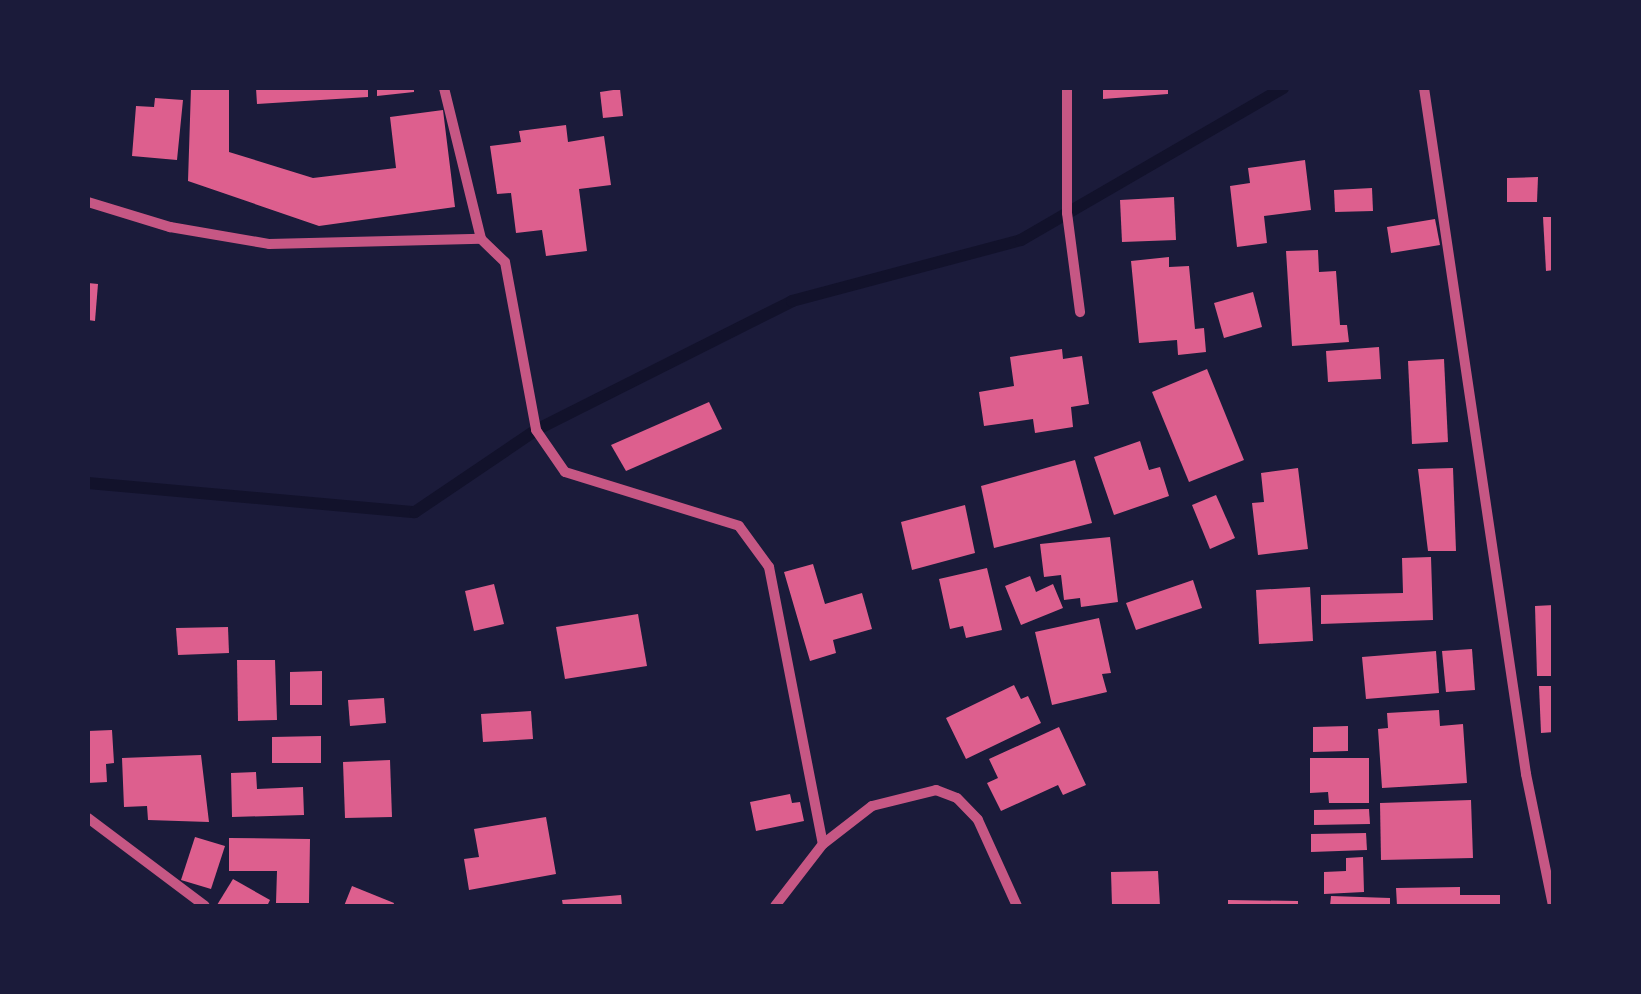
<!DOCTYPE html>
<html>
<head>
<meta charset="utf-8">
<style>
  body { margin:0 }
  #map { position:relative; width:1641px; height:994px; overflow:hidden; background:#1b1b3a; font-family:"Noto Serif",serif }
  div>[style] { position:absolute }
  .stream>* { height:12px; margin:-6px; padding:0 6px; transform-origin:6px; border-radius:6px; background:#12122b }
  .building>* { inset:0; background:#dd5f8e }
  .minor>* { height:10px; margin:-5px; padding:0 5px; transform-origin:5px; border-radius:5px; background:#c65784 }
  span { translate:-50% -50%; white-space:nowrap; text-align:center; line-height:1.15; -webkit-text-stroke:8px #1b1b3a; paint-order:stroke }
  .frame { position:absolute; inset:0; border:90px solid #1b1b3a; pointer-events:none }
</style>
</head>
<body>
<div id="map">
  <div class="stream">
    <div style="left:88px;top:483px;width:328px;rotate:5.1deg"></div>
    <div style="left:415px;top:512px;width:146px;rotate:-34.1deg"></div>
    <div style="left:536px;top:430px;width:287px;rotate:-26.7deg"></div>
    <div style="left:792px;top:301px;width:237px;rotate:-14.9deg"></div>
    <div style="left:1021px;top:240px;width:303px;rotate:-30.1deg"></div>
  </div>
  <div class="building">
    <div style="clip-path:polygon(191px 88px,229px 88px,229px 152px,313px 178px,396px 168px,390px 117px,443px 110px,455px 207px,319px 226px,188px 181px)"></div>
    <div style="clip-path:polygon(256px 88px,368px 88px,368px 97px,257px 104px)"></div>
    <div style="clip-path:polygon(377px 88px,414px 88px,414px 92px,377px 96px)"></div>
    <div style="clip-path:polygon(1103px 88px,1168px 88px,1168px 94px,1103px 99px)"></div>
    <div style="clip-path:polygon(620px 89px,623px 116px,603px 118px,600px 92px)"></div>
    <div style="clip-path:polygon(155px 98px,183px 100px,177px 160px,132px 156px,136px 106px,154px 107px)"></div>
    <div style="clip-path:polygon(566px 125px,568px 142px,604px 136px,611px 185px,579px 189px,587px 251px,546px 256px,542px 230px,516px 233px,511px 193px,497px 194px,490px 146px,521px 142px,519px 131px)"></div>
    <div style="clip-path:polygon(1305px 160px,1311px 210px,1264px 216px,1267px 243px,1237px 247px,1230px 186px,1250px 183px,1248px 168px)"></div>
    <div style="clip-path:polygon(1538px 177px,1537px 202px,1507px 202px,1507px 178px)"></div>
    <div style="clip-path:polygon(1372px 188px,1373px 211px,1335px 212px,1334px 190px)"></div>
    <div style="clip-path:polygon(1174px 197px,1176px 240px,1122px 242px,1120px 200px)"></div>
    <div style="clip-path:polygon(1543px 217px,1554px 217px,1554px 270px,1546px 271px)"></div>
    <div style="clip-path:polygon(1435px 219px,1440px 245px,1391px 253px,1387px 227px)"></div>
    <div style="clip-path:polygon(1318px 250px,1319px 272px,1336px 271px,1340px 325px,1347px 325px,1349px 342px,1292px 346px,1286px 251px)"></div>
    <div style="clip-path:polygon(1169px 257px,1169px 267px,1189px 266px,1195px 329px,1204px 328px,1206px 352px,1178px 355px,1177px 340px,1139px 343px,1131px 261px)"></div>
    <div style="clip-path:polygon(88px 283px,98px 284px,95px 321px,88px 320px)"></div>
    <div style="clip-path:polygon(1253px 292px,1262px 327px,1224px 338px,1214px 303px)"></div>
    <div style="clip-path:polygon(1379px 347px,1381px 379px,1328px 382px,1326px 351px)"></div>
    <div style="clip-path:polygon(1062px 349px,1063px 359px,1082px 356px,1089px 404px,1071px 407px,1073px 427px,1035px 433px,1033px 419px,984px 426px,979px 392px,1014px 386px,1010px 357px)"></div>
    <div style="clip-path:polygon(1444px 359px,1448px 442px,1412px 444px,1408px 361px)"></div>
    <div style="clip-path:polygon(1207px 369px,1244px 460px,1189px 482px,1152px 392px)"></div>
    <div style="clip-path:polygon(709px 402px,722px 429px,626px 471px,611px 445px)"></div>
    <div style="clip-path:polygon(1140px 441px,1149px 470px,1160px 467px,1169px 496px,1114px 515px,1094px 457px)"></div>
    <div style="clip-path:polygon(1075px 460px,1092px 523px,994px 548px,981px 486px)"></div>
    <div style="clip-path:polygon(1298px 468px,1308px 549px,1258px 555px,1252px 503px,1264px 502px,1261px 473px)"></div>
    <div style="clip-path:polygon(1453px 468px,1456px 551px,1428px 551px,1418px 469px)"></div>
    <div style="clip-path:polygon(1216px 495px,1235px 538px,1210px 549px,1192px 505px)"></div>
    <div style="clip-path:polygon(965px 505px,975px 553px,912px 570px,901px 522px)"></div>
    <div style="clip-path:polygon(1110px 537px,1118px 602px,1081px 607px,1080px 598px,1064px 600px,1061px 575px,1044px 577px,1040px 544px)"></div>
    <div style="clip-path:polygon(1431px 557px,1433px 620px,1321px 624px,1321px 595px,1403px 593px,1402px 558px)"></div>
    <div style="clip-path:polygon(813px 564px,825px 604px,862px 593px,872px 629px,833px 640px,836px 653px,810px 661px,784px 572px)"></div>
    <div style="clip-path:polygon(987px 568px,1002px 630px,966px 638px,963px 626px,950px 629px,939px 579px)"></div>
    <div style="clip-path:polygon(1030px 576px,1036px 592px,1053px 584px,1063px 608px,1021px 625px,1005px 586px)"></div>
    <div style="clip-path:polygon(1193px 580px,1202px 608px,1136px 630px,1126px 603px)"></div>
    <div style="clip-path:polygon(494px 584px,504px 624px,474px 631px,465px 591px)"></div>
    <div style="clip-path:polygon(1310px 587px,1313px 641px,1259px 644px,1256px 590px)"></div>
    <div style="clip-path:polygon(1554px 605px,1554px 676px,1537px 676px,1535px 606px)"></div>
    <div style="clip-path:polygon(638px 614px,647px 666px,565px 679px,556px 627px)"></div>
    <div style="clip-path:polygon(1099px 618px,1111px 673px,1102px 674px,1107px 692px,1052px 705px,1035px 632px)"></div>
    <div style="clip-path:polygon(228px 627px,229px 653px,178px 655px,176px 628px)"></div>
    <div style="clip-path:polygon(1472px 649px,1475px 690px,1446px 692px,1442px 651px)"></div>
    <div style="clip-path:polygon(1436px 651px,1439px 693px,1366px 699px,1362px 657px)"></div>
    <div style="clip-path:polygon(237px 660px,275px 660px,277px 720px,238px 721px)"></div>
    <div style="clip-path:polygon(322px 671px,322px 705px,290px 705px,290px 672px)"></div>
    <div style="clip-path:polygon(1014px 685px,1021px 699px,1028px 696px,1041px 723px,966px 759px,946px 718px)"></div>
    <div style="clip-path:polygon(1539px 686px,1554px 686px,1554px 732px,1541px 733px)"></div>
    <div style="clip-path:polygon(384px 698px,386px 723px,350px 726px,348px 700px)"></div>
    <div style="clip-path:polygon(1439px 710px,1440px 726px,1463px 724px,1467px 783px,1382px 788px,1378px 729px,1388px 728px,1387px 713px)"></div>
    <div style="clip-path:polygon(531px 711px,533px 739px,483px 742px,481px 714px)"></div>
    <div style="clip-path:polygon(1348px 726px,1348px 751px,1313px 752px,1313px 727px)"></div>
    <div style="clip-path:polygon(1059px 727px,1086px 785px,1063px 795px,1058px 785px,1001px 811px,987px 783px,998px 778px,989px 759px)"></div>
    <div style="clip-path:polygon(112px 730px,114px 763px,106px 764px,107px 782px,88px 783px,88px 731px)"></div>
    <div style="clip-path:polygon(321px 736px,321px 763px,272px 763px,272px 737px)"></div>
    <div style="clip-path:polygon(201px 755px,209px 822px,148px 820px,147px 806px,124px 807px,122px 758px)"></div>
    <div style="clip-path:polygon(1310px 758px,1369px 758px,1369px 803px,1329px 803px,1328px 792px,1310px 793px)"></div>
    <div style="clip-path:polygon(390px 760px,392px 817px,345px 818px,343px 762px)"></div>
    <div style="clip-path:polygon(256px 772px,257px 789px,303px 787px,304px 815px,232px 817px,231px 773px)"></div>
    <div style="clip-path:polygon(790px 794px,792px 803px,800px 802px,804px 821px,756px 831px,750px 802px)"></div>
    <div style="clip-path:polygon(1471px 800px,1473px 858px,1381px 860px,1380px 803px)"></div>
    <div style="clip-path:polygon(1369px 809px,1370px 824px,1314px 825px,1314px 810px)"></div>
    <div style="clip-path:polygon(546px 817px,556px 874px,469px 890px,464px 859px,479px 857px,474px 829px)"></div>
    <div style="clip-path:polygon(1366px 833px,1367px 850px,1311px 852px,1311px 834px)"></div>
    <div style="clip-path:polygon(195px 837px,225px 846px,211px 889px,181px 880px)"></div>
    <div style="clip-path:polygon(229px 838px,310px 839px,309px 903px,276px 903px,277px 871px,229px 871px)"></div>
    <div style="clip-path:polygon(1363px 857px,1364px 892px,1324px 894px,1324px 872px,1346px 871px,1346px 858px)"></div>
    <div style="clip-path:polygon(1158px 871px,1160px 906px,1112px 906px,1111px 872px)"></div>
    <div style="clip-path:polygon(233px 879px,270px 900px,267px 906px,217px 905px)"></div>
    <div style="clip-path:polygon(352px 886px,394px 903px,393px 906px,344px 906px)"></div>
    <div style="clip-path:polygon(1460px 887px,1460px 895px,1500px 895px,1500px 906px,1397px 906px,1396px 888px)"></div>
    <div style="clip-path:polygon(621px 895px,622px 906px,563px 906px,562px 900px)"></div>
    <div style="clip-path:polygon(1331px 896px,1390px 898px,1390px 906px,1330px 906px)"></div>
    <div style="clip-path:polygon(1228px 900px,1298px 901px,1298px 906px,1228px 906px)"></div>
  </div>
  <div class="minor">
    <div style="left:444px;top:88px;width:155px;rotate:76.2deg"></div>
    <div style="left:481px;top:239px;width:33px;rotate:44deg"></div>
    <div style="left:505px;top:262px;width:171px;rotate:79.5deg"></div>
    <div style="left:536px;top:430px;width:51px;rotate:55.4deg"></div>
    <div style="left:565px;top:472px;width:182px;rotate:17.2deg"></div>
    <div style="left:739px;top:526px;width:51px;rotate:53.8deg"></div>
    <div style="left:769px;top:567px;width:282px;rotate:79deg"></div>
    <div style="left:1067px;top:88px;width:125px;rotate:90deg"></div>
    <div style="left:1067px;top:213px;width:100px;rotate:82.5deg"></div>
    <div style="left:1424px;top:88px;width:694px;rotate:81.54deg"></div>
    <div style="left:1526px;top:774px;width:135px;rotate:78.4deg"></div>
    <div style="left:88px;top:202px;width:86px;rotate:17deg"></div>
    <div style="left:170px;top:227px;width:100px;rotate:9.7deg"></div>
    <div style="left:269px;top:244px;width:212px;rotate:-1.4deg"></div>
    <div style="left:88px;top:818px;width:146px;rotate:36.9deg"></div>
    <div style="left:775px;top:906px;width:78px;rotate:-52.3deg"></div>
    <div style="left:823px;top:844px;width:62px;rotate:-37.8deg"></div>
    <div style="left:872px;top:806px;width:66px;rotate:-14deg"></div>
    <div style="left:936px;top:790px;width:22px;rotate:21deg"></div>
    <div style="left:957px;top:798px;width:30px;rotate:46deg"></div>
    <div style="left:978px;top:820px;width:94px;rotate:65.6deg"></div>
  </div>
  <div class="frame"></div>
</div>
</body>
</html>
